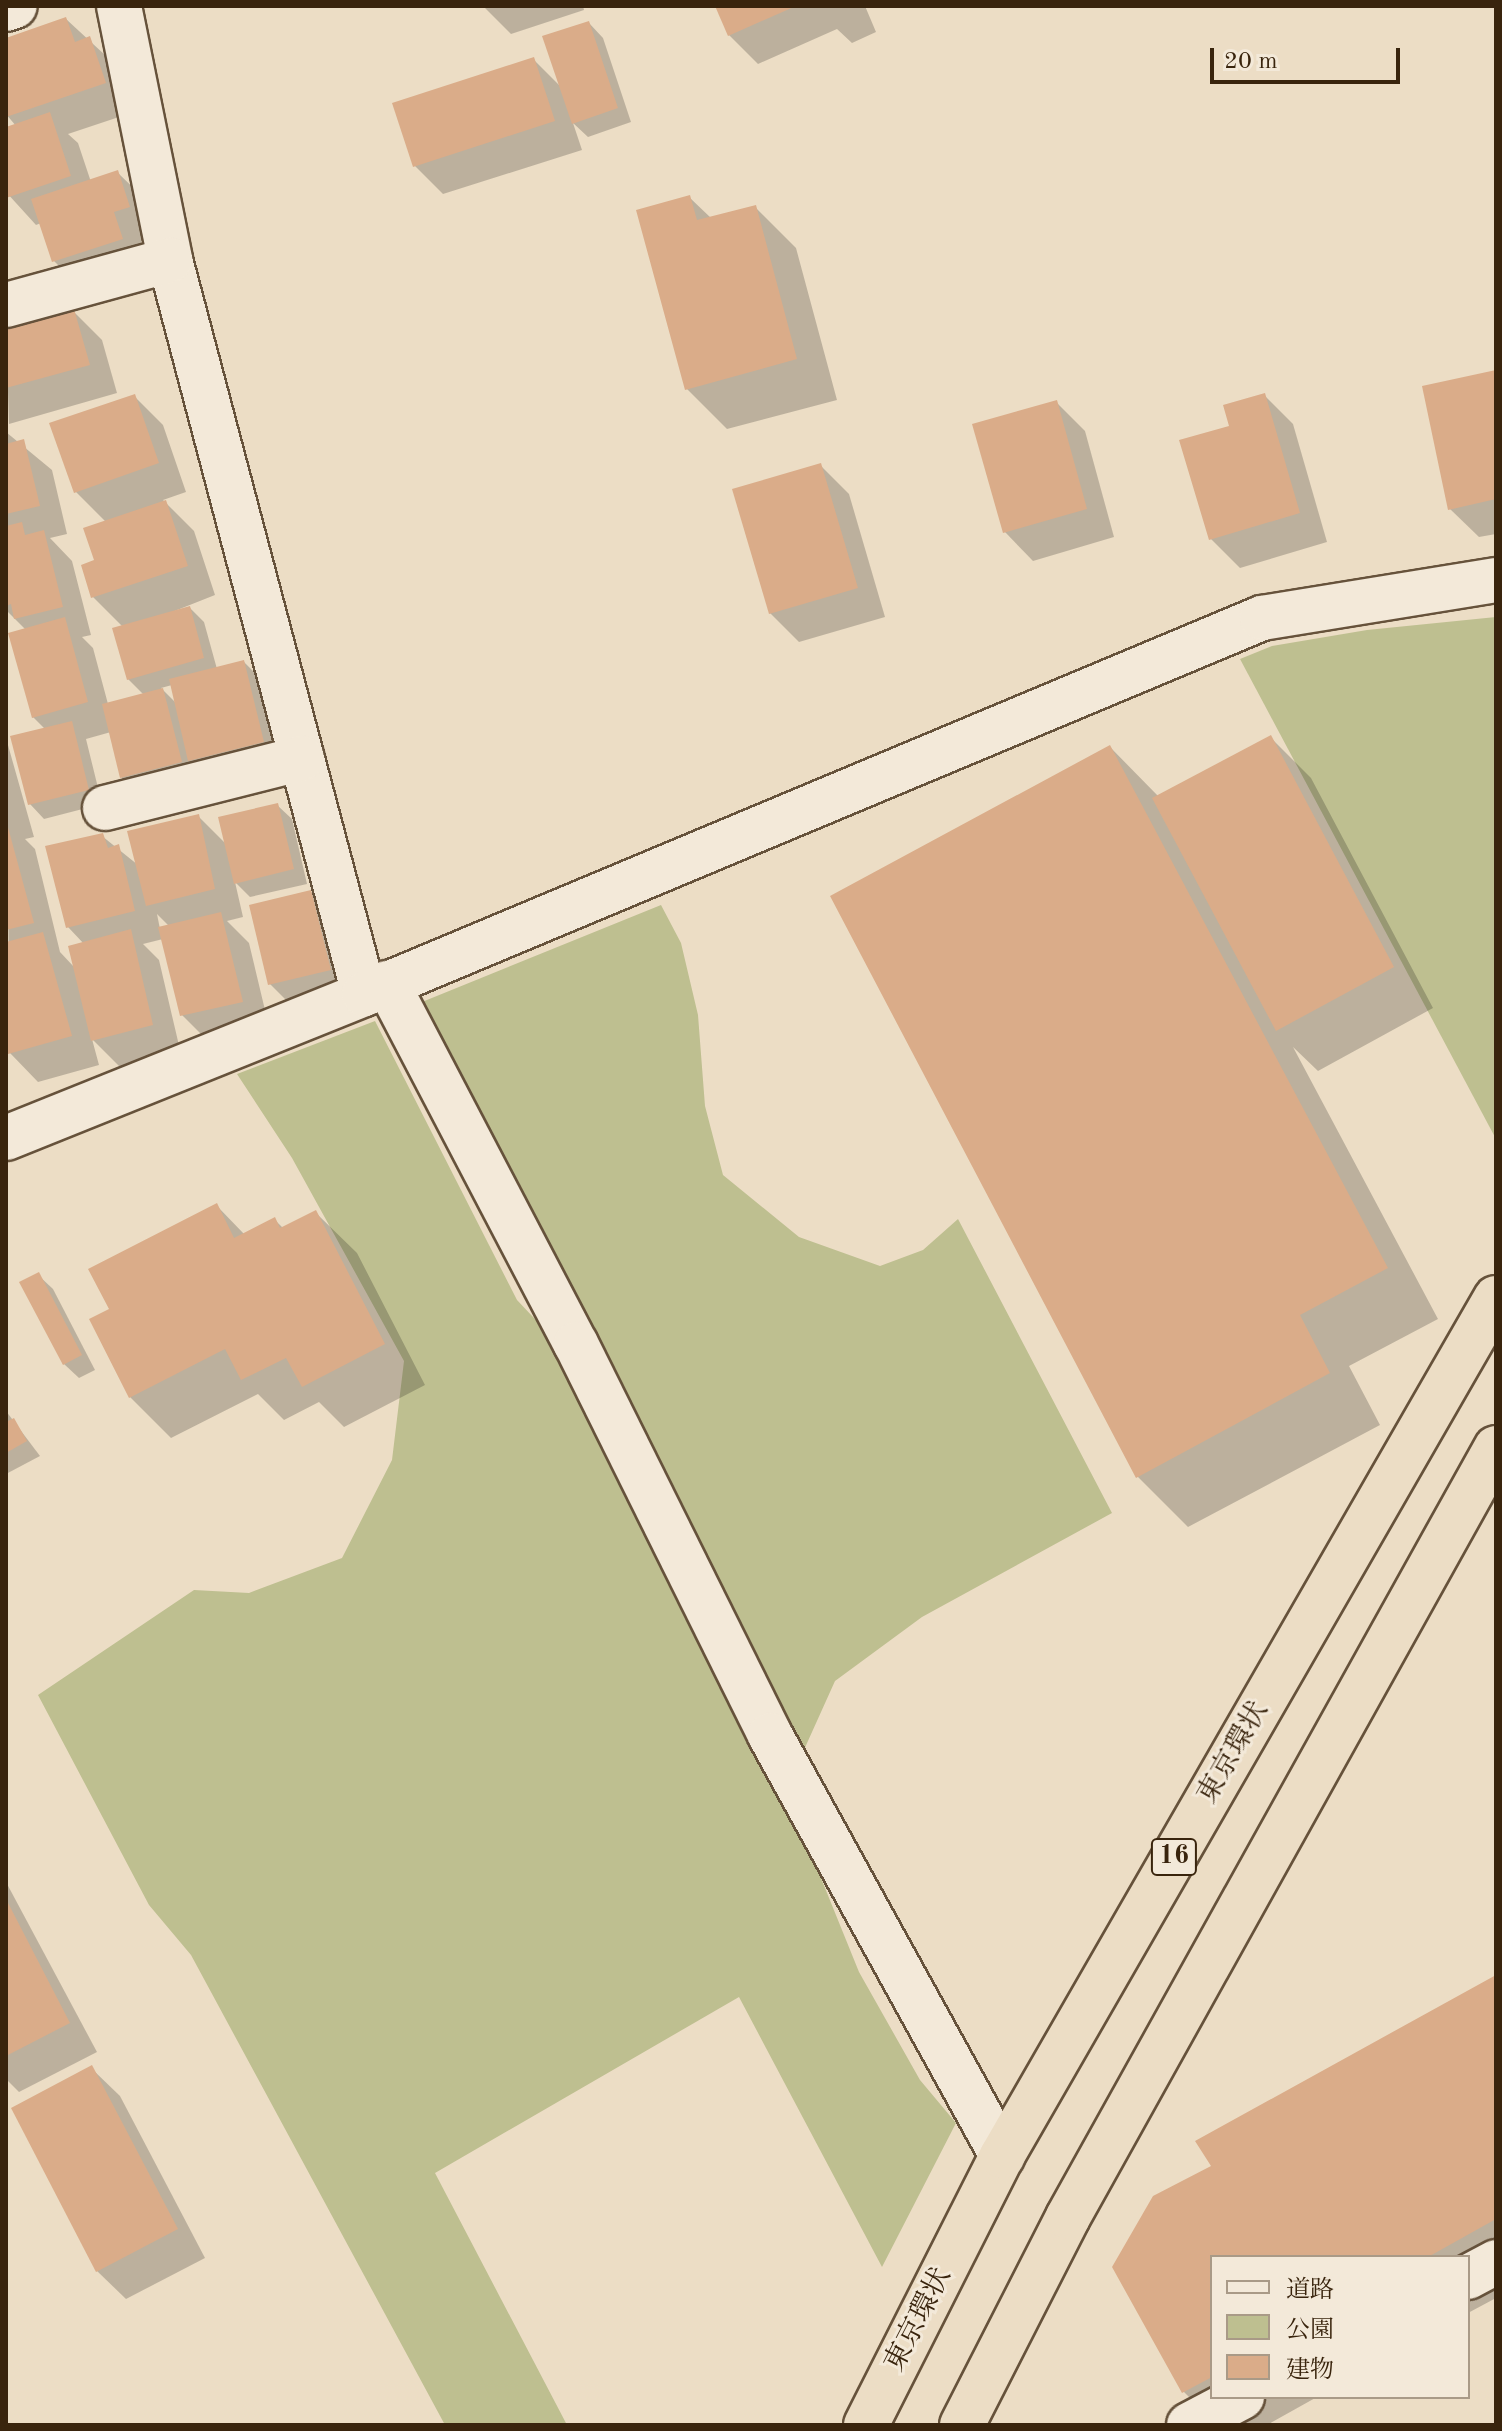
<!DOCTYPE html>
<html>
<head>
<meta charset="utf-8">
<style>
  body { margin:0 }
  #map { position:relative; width:1502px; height:2431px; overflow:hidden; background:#ecddc5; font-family:"Old Standard TT","Noto Serif JP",serif }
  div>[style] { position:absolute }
  .green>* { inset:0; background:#bebf90 }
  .shadow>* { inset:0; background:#0003 }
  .building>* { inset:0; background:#daac89 }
  .roads { filter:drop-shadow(2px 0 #66523b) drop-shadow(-2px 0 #66523b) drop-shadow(0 2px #66523b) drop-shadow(0 -2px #66523b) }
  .minor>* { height:44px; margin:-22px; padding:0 22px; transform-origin:22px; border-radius:22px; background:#f3e9d9 }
  .highway>* { height:44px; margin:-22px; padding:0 22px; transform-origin:22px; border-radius:22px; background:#ecddc5 }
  span { translate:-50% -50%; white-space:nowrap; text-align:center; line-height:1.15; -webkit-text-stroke:6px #f3e9d9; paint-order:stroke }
  .shield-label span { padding:2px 6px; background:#f3e9d9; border:2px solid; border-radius:6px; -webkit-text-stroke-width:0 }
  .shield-label { font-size:26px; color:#39240d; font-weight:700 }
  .street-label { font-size:28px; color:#39240d }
  .frame { position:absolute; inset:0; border:8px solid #39240d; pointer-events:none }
  .legend { position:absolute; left:1210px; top:2255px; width:260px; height:144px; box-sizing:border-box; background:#f3e9d9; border:2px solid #a99a87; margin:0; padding:10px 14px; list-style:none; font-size:24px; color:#39240d }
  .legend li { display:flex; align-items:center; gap:16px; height:40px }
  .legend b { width:40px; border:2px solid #a99a87 }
  .scale { position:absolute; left:1210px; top:48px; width:190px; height:36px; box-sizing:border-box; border:4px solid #39240d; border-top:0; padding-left:10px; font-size:24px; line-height:28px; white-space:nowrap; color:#39240d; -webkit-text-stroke:6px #f3e9d9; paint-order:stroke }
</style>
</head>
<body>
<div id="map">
  <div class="green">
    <div style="clip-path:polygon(1496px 617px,1496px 1139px,1240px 659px,1272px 646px,1367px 630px)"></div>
    <div style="clip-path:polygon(661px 905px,681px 943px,698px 1015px,705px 1106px,723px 1175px,799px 1237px,880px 1266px,923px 1250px,958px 1219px,1112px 1513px,922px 1617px,835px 1681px,803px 1752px,422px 1002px)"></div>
    <div style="clip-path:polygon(375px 1021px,517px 1300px,549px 1334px,808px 1846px,859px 1972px,920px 2080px,956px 2123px,882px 2267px,739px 1997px,435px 2173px,567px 2425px,445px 2425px,191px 1955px,149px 1905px,38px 1695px,194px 1590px,249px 1593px,342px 1558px,392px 1460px,404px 1361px,292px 1158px,237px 1074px)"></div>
  </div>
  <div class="shadow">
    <div style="clip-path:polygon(483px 6px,583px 6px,584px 10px,511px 34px)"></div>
    <div style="clip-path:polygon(717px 6px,865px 6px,876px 32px,852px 43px,837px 29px,758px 64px,729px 35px)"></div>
    <div style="clip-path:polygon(66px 19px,118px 67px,134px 112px,68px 134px,78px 143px,91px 182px,118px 173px,147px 201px,157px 235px,141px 241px,150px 268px,83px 290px,54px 261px,41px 223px,36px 225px,6px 192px,6px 129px,16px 126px,6px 114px,6px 40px)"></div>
    <div style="clip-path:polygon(589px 23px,603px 38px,631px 122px,588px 137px,573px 123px,582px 150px,443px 194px,415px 166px,533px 59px,562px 88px)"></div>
    <div style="clip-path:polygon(689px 197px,711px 218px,755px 207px,796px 248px,837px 400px,727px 429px,686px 388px)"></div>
    <div style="clip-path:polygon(73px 311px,102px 340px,117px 393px,9px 424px,6px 331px)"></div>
    <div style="clip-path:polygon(1496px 372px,1496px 534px,1479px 537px,1450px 509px)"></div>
    <div style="clip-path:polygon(1264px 395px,1293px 424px,1327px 542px,1240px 568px,1211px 539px,1232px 427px)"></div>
    <div style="clip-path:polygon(evenodd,134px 396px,163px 425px,186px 492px,163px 500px,194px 531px,215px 595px,162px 616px,190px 608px,204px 622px,217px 669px,244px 662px,273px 691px,292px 771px,150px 805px,121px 777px,111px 732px,86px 739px,102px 804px,44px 819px,30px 804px,45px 729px,33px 717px,26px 630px,6px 610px,6px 432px,52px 470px,67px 534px,50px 538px,72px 561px,91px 635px,82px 637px,93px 648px,108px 704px,144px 695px,128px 679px,123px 627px,93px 597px,106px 522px,75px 491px,134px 396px,172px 685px,177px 704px,161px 688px,172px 685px)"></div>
    <div style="clip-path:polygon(1057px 403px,1085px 431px,1114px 537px,1033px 561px,1005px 532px)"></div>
    <div style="clip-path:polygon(820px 465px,849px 494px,885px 617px,799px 642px,770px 613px)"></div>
    <div style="clip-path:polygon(1270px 737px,1311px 778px,1433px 1008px,1318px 1071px,1293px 1047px,1438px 1319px,1349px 1366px,1380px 1425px,1188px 1527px,1137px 1476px,1110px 747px,1159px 797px)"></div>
    <div style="clip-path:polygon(evenodd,6px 738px,34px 837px,25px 839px,35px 849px,60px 952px,75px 968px,84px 944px,68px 927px,102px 836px,138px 865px,199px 817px,227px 845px,277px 805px,292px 819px,307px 884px,250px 897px,235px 882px,243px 917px,227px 921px,249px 943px,270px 1031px,211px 1044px,182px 1015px,163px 939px,143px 944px,159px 960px,181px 1054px,121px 1068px,92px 1039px,99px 1065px,38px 1082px,10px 1053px,6px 738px,157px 914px,170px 927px,160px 929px,157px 914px)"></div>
    <div style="clip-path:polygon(311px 892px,340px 920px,359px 998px,299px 1013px,270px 984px)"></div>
    <div style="clip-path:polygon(217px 1206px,245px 1235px,275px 1220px,284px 1229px,316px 1213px,357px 1253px,425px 1385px,344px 1427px,319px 1402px,284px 1420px,258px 1394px,171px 1438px,130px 1397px,112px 1310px)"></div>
    <div style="clip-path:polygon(38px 1275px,53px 1289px,95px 1370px,79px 1378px,64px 1364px)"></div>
    <div style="clip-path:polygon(6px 1411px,40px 1456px,6px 1474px)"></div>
    <div style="clip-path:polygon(6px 1882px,97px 2052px,19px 2092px,6px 2079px)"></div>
    <div style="clip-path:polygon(1496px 1977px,1496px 2298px,1468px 2313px,1468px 2257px,1212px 2257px,1212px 2397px,1317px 2397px,1267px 2425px,1217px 2425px,1184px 2392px,1115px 2267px,1214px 2166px)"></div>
    <div style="clip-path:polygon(91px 2068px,120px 2096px,205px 2258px,126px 2299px,97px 2271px)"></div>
  </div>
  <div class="building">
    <div style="clip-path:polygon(715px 6px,796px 6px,728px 36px)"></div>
    <div style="clip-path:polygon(66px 17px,75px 42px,90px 36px,106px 83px,6px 117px,6px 38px)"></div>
    <div style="clip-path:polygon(589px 21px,618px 108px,572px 124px,542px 36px)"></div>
    <div style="clip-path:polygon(534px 57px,555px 121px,413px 167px,392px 103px)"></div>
    <div style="clip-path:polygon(50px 112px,71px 176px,6px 198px,6px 127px)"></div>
    <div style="clip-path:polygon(118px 170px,130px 207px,114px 212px,123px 239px,52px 262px,31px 199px)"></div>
    <div style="clip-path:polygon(690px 195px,697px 220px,756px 205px,797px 359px,685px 390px,636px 210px)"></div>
    <div style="clip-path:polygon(74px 309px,90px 365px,6px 388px,6px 329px)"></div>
    <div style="clip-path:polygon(1496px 370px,1496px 499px,1448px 510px,1422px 386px)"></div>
    <div style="clip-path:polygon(1265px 393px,1300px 513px,1209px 540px,1179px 440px,1229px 426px,1223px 405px)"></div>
    <div style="clip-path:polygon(135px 394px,159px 463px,74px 493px,49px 423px)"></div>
    <div style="clip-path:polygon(1057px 400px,1087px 509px,1003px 533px,972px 424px)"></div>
    <div style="clip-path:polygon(24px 439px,40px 506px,6px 514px,6px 444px)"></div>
    <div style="clip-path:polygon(821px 463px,858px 588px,769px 614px,732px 489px)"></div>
    <div style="clip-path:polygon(166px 500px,188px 566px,91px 598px,81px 565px,94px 560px,83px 528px)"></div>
    <div style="clip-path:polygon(22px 522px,25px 535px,44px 530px,63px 607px,14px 619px,11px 604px,6px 606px,6px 526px)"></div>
    <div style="clip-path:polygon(190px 606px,204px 658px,127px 680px,112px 628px)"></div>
    <div style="clip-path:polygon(65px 617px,88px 702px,32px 718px,8px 633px)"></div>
    <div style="clip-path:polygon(244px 660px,264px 742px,188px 761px,169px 679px)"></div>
    <div style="clip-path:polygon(163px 688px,182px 762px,120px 778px,102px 704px)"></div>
    <div style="clip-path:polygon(72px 721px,89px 790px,28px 805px,10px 736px)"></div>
    <div style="clip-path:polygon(1271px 735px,1394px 967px,1276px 1031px,1152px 798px)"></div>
    <div style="clip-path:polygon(1110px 745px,1388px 1268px,1300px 1315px,1330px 1373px,1136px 1478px,830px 896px)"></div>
    <div style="clip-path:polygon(278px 803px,294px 869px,234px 884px,218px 817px)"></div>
    <div style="clip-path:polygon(199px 814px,215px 889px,146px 906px,127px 831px)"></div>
    <div style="clip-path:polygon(6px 820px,34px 923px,6px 930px)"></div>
    <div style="clip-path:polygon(103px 833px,108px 848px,119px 844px,135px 911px,66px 928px,45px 846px)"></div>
    <div style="clip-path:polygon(311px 890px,331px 970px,268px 985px,249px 905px)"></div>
    <div style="clip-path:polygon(221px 912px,243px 1002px,180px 1016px,158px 927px)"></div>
    <div style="clip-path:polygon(131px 929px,153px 1025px,91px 1041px,68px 946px)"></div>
    <div style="clip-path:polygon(43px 932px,72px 1036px,8px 1054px,6px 942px)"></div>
    <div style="clip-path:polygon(217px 1203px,234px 1238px,275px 1217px,280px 1228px,316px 1210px,385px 1344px,302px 1387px,286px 1358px,241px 1380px,225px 1349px,129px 1398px,89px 1319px,109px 1309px,88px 1269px)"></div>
    <div style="clip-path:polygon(39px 1272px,82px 1355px,63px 1365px,19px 1282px)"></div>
    <div style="clip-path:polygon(14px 1418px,27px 1441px,6px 1453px,6px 1422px)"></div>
    <div style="clip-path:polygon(6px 1899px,70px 2023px,6px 2056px)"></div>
    <div style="clip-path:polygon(1496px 1975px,1496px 2219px,1428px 2257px,1212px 2257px,1212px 2377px,1182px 2393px,1112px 2267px,1153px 2196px,1211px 2166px,1195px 2141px)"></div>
    <div style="clip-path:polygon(92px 2065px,178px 2229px,96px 2272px,11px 2108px)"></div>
  </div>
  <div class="roads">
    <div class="minor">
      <div style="left:119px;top:6px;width:259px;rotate:78.6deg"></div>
      <div style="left:170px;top:260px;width:759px;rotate:75.19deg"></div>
      <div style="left:6px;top:9px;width:9px;rotate:-18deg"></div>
      <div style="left:6px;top:305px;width:170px;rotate:-15.3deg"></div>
      <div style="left:105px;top:808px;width:203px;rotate:-14.2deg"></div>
      <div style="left:387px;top:983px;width:407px;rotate:62.4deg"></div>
      <div style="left:576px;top:1344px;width:436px;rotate:63.6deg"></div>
      <div style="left:770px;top:1735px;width:481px;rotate:61.1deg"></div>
      <div style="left:6px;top:1138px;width:386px;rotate:-21.9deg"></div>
      <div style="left:364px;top:994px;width:974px;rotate:-22.72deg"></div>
      <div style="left:1262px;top:618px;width:237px;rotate:-9.2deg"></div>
      <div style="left:1468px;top:2277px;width:32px;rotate:-28deg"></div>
      <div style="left:1189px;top:2425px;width:60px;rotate:-27.8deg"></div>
    </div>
    <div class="highway">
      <div style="left:866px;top:2425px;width:301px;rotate:-63.2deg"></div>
      <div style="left:1002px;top:2156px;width:990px;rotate:-60.07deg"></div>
      <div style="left:962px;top:2425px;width:233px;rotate:-63deg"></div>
      <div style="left:1068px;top:2217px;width:880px;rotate:-60.9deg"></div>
    </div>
  </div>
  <div class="shield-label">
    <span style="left:1174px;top:1857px">16</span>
  </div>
  <div class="street-label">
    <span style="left:1234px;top:1753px;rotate:-60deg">東京環状</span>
    <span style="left:919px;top:2320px;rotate:-63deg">東京環状</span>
  </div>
  <div class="frame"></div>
  <ul class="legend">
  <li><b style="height:10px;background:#f3e9d9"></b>道路</li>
  <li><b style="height:22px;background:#bebf90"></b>公園</li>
  <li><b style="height:22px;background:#daac89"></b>建物</li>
  </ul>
  <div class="scale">20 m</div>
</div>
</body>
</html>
